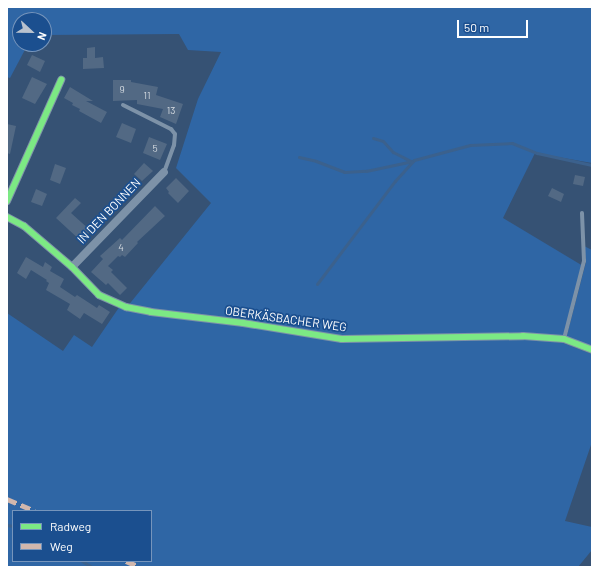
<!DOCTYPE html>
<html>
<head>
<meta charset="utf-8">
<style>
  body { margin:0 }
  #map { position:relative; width:599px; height:574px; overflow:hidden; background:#365274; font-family:Barlow,sans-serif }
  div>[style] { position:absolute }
  .green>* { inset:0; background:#2f66a5 }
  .stream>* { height:3px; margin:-1.5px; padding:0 1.5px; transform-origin:1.5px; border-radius:1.5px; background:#3b618d }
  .building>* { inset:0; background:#526984 }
  .lane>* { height:4px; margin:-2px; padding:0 2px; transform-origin:2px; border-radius:2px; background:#7d92a8 }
  .street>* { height:8px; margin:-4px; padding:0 4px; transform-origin:4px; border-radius:4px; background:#7d92a8 }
  .quiet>* { height:5px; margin-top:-2.5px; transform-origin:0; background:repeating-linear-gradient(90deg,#d1b7ad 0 10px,transparent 0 15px) }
  .cycleway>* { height:6px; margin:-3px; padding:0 3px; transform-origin:3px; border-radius:3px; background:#7ce984 }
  span { translate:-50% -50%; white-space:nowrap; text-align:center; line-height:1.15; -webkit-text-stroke:3.5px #1b4f8f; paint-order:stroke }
  .number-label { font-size:10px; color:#d4dae0 }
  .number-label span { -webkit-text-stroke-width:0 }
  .street-label { font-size:12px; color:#fff }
  .frame { position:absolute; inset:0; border:8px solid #fff; pointer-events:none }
  .legend { position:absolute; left:12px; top:510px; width:140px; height:52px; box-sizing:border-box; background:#1b4f8f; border:1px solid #7695bc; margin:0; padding:5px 7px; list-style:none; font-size:12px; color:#fff }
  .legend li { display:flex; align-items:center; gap:8px; height:20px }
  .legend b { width:20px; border:1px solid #7695bc }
  .north { position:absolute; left:12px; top:12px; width:40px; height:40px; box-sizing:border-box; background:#1b4f8f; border:1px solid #7695bc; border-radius:50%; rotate:112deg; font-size:11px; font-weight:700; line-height:16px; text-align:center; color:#fff }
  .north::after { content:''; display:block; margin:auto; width:14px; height:18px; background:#b9c2ce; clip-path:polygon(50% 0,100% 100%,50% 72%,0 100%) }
  .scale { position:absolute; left:457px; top:20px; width:71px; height:18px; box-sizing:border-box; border:2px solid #fff; border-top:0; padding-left:5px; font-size:12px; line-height:14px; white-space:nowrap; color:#fff; -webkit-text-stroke:3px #1b4f8f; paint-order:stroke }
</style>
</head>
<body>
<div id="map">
  <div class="green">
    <div style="clip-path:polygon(evenodd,7px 7px,592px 7px,592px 163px,535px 153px,503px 218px,583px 266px,563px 340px,523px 338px,563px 343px,592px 354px,592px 442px,565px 521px,592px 527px,592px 550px,578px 567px,7px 567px,7px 313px,63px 351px,74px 335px,92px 347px,120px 306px,127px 307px,211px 203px,176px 168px,198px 99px,221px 52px,188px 50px,179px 34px,44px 35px,44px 20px,20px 20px,20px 44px,28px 44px,10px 78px,7px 77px,7px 7px,13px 511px,151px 511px,151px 561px,13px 561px,13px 511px)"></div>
    <div style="clip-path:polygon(584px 246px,592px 250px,592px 349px,566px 339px,586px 262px)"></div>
  </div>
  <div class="stream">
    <div style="left:373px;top:138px;width:10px;rotate:17deg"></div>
    <div style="left:383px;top:141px;width:15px;rotate:48deg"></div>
    <div style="left:393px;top:152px;width:20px;rotate:27deg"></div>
    <div style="left:299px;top:157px;width:17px;rotate:13deg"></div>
    <div style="left:316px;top:161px;width:30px;rotate:21deg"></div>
    <div style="left:344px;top:172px;width:22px;rotate:-3deg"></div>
    <div style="left:366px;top:171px;width:48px;rotate:-12deg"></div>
    <div style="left:317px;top:284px;width:129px;rotate:-52.9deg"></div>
    <div style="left:395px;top:181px;width:28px;rotate:-48deg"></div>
    <div style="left:414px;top:160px;width:58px;rotate:-15deg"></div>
    <div style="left:470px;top:145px;width:42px;rotate:-2.7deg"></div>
    <div style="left:512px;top:143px;width:27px;rotate:22deg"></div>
    <div style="left:537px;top:153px;width:56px;rotate:12.3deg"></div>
    <div style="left:7px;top:525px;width:6px;rotate:9deg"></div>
    <div style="left:82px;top:561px;width:12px;rotate:31deg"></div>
  </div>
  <div class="building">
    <div style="clip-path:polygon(95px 47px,95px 58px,103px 57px,104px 68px,83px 69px,83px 58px,87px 58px,87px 48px)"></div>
    <div style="clip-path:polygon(32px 55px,45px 61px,40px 72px,27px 65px)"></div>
    <div style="clip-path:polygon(32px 77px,47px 84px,35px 104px,22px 98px)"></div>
    <div style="clip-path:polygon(113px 80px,131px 80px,131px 82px,158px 87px,156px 95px,183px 104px,176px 124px,160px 117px,163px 109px,137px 104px,137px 100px,113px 101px)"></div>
    <div style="clip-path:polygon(70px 87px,93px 101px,86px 101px,107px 112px,101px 123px,79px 111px,80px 109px,72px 105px,73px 103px,64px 98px)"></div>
    <div style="clip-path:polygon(122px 123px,136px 129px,131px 143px,116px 137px)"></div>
    <div style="clip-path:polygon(7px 124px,16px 126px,10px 154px,7px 153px)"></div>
    <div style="clip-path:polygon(149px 137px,167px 144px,160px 160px,143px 153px)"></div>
    <div style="clip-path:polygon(144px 163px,153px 171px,142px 181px,134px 174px)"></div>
    <div style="clip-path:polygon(55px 164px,66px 168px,60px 184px,50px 180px)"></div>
    <div style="clip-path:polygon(575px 175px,585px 177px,583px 186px,573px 184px)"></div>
    <div style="clip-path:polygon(176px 178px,189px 191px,178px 203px,168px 193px,169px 192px,166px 188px)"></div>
    <div style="clip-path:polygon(552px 188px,564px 194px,561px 202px,548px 196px)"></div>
    <div style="clip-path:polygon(36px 189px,47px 194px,42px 206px,31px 202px)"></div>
    <div style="clip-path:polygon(75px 198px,81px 203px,71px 213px,91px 231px,81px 241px,56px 218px)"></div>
    <div style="clip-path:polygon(155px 206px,165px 216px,137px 242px,138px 243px,125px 257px,122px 255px,120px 257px,118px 256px,108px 266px,113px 270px,111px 272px,127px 288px,120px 295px,108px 283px,106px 285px,91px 272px,103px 259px,100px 256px,120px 238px,122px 240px)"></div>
    <div style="clip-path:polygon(26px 257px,43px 267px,45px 262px,52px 267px,50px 271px,64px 279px,60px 287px,75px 297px,77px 295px,97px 308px,99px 305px,110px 312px,102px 324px,84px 313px,80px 319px,67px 310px,70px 304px,46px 290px,49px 283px,46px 281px,47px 280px,31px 270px,26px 279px,17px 273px)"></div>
  </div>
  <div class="lane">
    <div style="left:123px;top:105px;width:54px;rotate:26.6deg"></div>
    <div style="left:171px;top:129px;width:6px;rotate:51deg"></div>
    <div style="left:175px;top:134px;width:11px;rotate:95deg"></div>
    <div style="left:174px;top:145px;width:29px;rotate:110deg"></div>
    <div style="left:564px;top:339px;width:81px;rotate:-75.6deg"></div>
    <div style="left:584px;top:261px;width:48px;rotate:-92.4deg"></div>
  </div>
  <div class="street">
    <div style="left:7px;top:201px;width:133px;rotate:-65.9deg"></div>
    <div style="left:7px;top:217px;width:19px;rotate:28deg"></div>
    <div style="left:24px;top:226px;width:63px;rotate:40.5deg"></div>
    <div style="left:72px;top:267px;width:39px;rotate:46deg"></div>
    <div style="left:99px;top:295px;width:30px;rotate:24deg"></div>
    <div style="left:126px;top:307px;width:25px;rotate:11deg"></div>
    <div style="left:151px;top:312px;width:93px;rotate:6.8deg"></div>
    <div style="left:243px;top:323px;width:100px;rotate:9.2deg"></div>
    <div style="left:342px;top:339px;width:181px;rotate:-0.9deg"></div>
    <div style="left:523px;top:336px;width:41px;rotate:4.2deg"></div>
    <div style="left:564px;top:339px;width:30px;rotate:21deg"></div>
    <div style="left:72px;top:267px;width:132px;rotate:-45.9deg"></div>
  </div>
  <div class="quiet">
    <div style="left:7px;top:499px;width:30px;rotate:23deg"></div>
    <div style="left:126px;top:561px;width:15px;rotate:23deg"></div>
  </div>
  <div class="cycleway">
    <div style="left:7px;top:201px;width:133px;rotate:-65.9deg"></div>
    <div style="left:7px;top:217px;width:19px;rotate:28deg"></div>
    <div style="left:24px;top:226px;width:63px;rotate:40.5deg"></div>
    <div style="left:72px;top:267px;width:39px;rotate:46deg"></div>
    <div style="left:99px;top:295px;width:30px;rotate:24deg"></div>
    <div style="left:126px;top:307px;width:25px;rotate:11deg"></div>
    <div style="left:151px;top:312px;width:93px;rotate:6.8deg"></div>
    <div style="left:243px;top:323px;width:100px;rotate:9.2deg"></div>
    <div style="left:342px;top:339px;width:181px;rotate:-0.9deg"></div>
    <div style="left:523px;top:336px;width:41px;rotate:4.2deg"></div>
    <div style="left:564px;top:339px;width:30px;rotate:21deg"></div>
  </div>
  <div class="number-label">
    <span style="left:122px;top:90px">9</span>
    <span style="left:147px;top:96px">11</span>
    <span style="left:171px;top:111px">13</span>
    <span style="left:155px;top:149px">5</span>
    <span style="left:121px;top:248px">4</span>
  </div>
  <div class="street-label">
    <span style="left:109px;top:211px;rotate:-46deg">IN DEN BONNEN</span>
    <span style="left:286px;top:319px;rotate:8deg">OBERKÄSBACHER WEG</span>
  </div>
  <div class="frame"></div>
  <ul class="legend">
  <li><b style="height:5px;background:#7ce984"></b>Radweg</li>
  <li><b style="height:5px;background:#d1b7ad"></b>Weg</li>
  </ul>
  <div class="north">N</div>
  <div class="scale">50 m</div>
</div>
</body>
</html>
